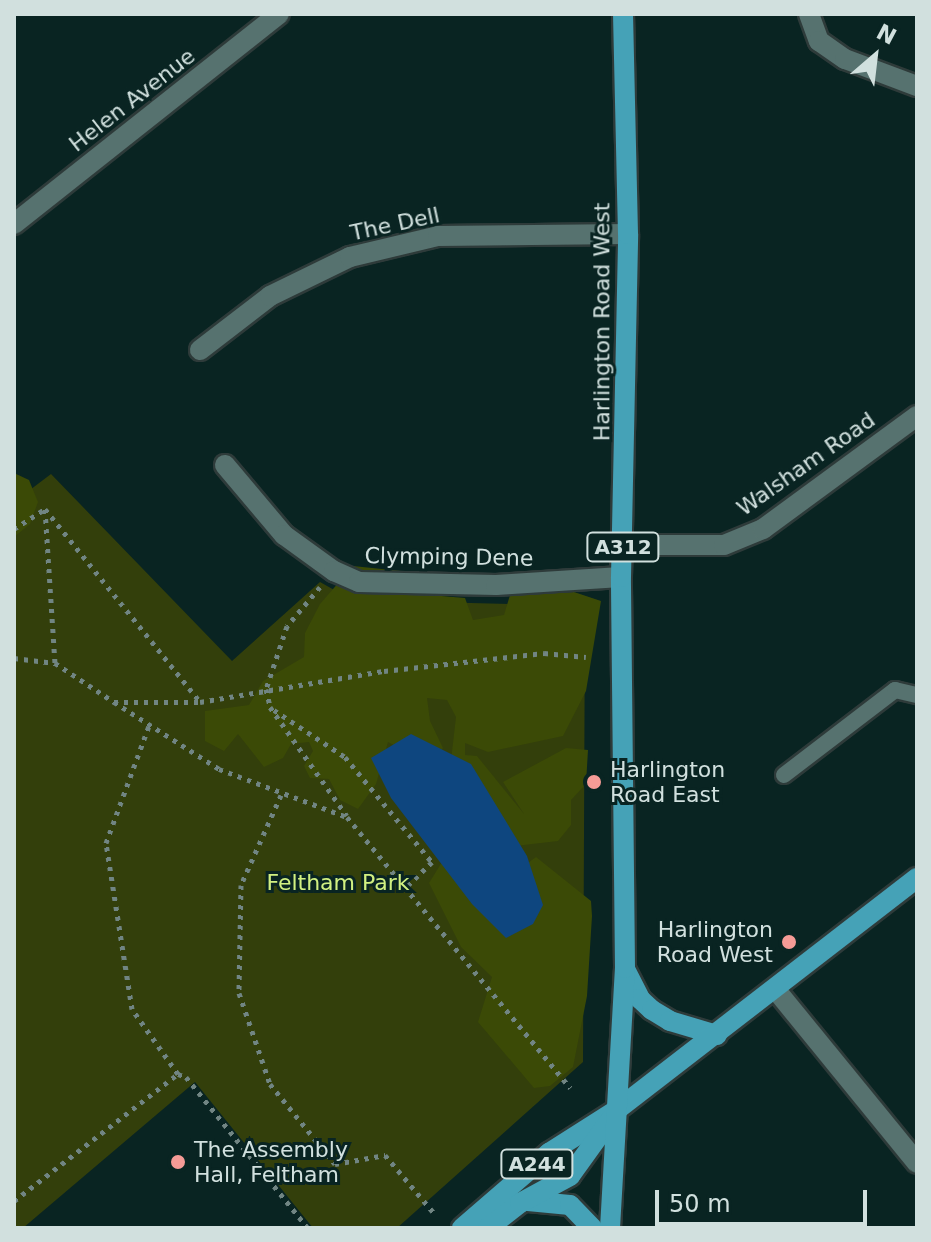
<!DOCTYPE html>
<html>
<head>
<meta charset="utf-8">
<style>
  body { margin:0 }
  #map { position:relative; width:931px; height:1242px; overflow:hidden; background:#092422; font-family:"DejaVu Sans",sans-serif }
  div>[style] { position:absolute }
  .green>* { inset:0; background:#333f0b }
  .forest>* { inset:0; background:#3b4a06 }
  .water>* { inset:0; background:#0e467f }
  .path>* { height:5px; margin-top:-2.5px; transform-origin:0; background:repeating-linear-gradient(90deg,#718583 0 4px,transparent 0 10px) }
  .roads { filter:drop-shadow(2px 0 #2e3b3a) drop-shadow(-2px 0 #2e3b3a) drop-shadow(0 2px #2e3b3a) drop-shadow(0 -2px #2e3b3a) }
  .lane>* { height:16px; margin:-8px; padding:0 8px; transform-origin:8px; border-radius:8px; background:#56726f }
  .street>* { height:20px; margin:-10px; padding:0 10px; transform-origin:10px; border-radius:10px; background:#56726f }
  .primary>* { height:20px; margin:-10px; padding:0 10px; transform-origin:10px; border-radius:10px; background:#45a2b7 }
  .dots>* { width:22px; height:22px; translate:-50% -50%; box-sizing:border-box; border:4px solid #092422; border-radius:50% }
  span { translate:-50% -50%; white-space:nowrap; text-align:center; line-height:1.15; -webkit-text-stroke:6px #092422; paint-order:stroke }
  .shield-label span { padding:2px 6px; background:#092422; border:2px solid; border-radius:6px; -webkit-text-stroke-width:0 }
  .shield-label { font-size:20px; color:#d1e0de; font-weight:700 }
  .street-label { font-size:22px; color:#d1e0de }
  .poi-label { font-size:22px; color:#d1e0de }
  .left { translate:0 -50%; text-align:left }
  .right { translate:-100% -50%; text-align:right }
  .park-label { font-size:22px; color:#d1f081 }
  .frame { position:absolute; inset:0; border:16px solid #d1e0de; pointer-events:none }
  .north { position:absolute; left:835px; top:16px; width:80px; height:80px; -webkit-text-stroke:6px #092422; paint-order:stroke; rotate:28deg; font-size:22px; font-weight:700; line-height:32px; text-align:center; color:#d1e0de }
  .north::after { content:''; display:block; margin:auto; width:28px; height:36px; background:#d1e0de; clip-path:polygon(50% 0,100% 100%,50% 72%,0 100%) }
  .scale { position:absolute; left:655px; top:1190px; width:212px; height:36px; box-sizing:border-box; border:4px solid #d1e0de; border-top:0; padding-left:10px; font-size:24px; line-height:28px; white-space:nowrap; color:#d1e0de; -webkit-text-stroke:6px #092422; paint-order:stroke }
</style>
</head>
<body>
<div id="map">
  <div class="green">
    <div style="clip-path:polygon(51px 474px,232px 661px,320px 582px,352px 600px,585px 606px,583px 1062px,397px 1228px,313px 1228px,195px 1082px,23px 1228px,14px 1228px,14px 502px)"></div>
  </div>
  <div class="forest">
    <div style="clip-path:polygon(14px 473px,29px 480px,38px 502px,30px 524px,14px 537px)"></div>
    <div style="clip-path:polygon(353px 566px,401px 571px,418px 594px,465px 598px,473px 620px,504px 615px,510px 595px,574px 592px,601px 601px,586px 691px,563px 736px,488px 752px,465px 743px,465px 755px,477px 756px,524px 814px,503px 782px,566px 748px,588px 750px,586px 784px,571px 800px,571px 825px,558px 841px,515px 846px,450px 769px,456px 717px,447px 700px,427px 698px,430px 721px,443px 748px,430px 765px,388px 742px,376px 784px,358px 809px,340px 800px,329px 779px,310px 778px,304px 766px,313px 751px,309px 742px,291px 744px,283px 758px,264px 767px,238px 734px,224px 751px,205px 741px,205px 711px,249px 705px,263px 681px,304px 657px,305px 633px,320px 604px)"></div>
    <div style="clip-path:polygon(536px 857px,591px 901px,592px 916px,587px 996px,573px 1067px,550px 1086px,534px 1088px,478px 1022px,492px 977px,461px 947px,429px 883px,442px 862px,517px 871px)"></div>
  </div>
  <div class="water">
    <div style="clip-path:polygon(411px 734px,471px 764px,527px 856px,543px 905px,533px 924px,506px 938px,472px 904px,391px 798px,371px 758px)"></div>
  </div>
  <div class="path">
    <div style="left:45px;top:509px;width:248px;rotate:51.2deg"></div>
    <div style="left:14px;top:529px;width:37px;rotate:-33deg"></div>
    <div style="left:45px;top:509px;width:154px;rotate:86.3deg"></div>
    <div style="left:320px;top:587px;width:51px;rotate:130.2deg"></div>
    <div style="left:287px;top:626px;width:66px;rotate:108.4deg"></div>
    <div style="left:266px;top:689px;width:18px;rotate:77deg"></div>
    <div style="left:270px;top:707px;width:133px;rotate:54.8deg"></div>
    <div style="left:14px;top:658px;width:41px;rotate:7deg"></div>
    <div style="left:55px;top:663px;width:71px;rotate:33.5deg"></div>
    <div style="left:114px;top:702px;width:86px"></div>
    <div style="left:200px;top:702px;width:187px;rotate:-9.6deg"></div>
    <div style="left:384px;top:671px;width:161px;rotate:-6.4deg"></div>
    <div style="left:544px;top:653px;width:42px;rotate:5.4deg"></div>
    <div style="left:114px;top:702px;width:125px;rotate:32.5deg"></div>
    <div style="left:219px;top:769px;width:137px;rotate:20.6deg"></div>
    <div style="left:347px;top:817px;width:351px;rotate:50.5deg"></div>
    <div style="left:274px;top:710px;width:85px;rotate:33.5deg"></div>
    <div style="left:345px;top:757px;width:136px;rotate:50.4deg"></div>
    <div style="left:432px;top:862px;width:36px;rotate:136deg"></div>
    <div style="left:281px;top:795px;width:98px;rotate:114deg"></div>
    <div style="left:241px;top:885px;width:108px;rotate:91.1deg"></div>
    <div style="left:239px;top:993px;width:96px;rotate:71.2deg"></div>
    <div style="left:270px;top:1084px;width:103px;rotate:50.9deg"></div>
    <div style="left:335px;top:1164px;width:51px;rotate:-10.2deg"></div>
    <div style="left:385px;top:1155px;width:76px;rotate:49.8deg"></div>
    <div style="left:178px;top:1074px;width:9px;rotate:21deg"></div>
    <div style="left:186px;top:1077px;width:194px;rotate:51.1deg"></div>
    <div style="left:14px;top:1201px;width:207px;rotate:-37.8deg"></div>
    <div style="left:178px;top:1074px;width:80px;rotate:-125.3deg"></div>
    <div style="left:132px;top:1009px;width:168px;rotate:-98.9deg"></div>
    <div style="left:106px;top:843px;width:128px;rotate:-69.9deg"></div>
  </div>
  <div class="roads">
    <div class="lane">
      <div style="left:784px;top:775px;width:140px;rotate:-37.4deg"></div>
      <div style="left:895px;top:690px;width:23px;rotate:13deg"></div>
    </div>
    <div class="street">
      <div style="left:809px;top:14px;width:29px;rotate:70deg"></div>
      <div style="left:819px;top:41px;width:32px;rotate:35deg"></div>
      <div style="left:845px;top:59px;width:77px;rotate:20.6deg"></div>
      <div style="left:14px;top:224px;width:338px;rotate:-38.4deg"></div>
      <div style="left:200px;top:350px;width:88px;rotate:-37.6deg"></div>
      <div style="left:270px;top:296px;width:89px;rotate:-26deg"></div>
      <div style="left:350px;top:257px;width:90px;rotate:-13.4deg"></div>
      <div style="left:438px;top:236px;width:190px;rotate:-0.6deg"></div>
      <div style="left:225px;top:465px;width:92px;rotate:49.9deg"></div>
      <div style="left:284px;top:535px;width:62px;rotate:35.8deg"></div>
      <div style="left:334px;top:571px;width:27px;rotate:24deg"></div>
      <div style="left:359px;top:582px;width:137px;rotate:1.3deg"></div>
      <div style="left:496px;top:585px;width:125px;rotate:-3.7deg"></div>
      <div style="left:623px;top:545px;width:101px"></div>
      <div style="left:724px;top:545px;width:42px;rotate:-22.3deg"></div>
      <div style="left:763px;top:529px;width:191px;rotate:-36.3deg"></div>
      <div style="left:776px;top:990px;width:223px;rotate:50.8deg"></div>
    </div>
    <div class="primary">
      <div style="left:625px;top:969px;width:34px;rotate:63deg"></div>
      <div style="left:640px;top:999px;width:16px;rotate:43deg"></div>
      <div style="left:652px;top:1010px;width:21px;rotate:31deg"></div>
      <div style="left:670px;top:1021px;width:49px;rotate:16.6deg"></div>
      <div style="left:528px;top:1201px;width:42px;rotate:5.4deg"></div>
      <div style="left:570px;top:1205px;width:32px;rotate:46deg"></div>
      <div style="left:462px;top:1228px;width:115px;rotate:-40.8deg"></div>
      <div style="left:549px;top:1153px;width:82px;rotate:-32.5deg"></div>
      <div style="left:618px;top:1109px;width:378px;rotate:-37.7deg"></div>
      <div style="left:488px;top:1228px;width:41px;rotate:-38deg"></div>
      <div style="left:520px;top:1203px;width:57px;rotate:-28.4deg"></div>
      <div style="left:570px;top:1176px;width:70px;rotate:-54.3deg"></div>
      <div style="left:610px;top:1228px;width:260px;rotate:-86.7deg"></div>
      <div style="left:625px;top:968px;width:391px;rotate:-90.6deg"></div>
      <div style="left:621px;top:577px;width:343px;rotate:-88.8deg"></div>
      <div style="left:628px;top:234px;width:220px;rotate:-91.3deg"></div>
    </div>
  </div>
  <div class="dots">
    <div style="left:594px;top:782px;background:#f59b96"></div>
    <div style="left:789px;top:942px;background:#f59b96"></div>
    <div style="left:178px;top:1162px;background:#f59b96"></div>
  </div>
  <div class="shield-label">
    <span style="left:623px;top:547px">A312</span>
    <span style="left:537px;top:1164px">A244</span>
  </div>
  <div class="street-label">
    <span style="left:132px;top:100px;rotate:-38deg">Helen Avenue</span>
    <span style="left:395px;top:224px;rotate:-12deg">The Dell</span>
    <span style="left:602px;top:322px;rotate:-90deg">Harlington Road West</span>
    <span style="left:806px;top:464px;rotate:-35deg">Walsham Road</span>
    <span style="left:449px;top:557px;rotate:1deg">Clymping Dene</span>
  </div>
  <div class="poi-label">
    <span class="left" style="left:610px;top:782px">Harlington<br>Road East</span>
    <span class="right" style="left:773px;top:942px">Harlington<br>Road West</span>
    <span class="left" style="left:194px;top:1162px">The Assembly<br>Hall, Feltham</span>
  </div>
  <div class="park-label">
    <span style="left:338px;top:883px">Feltham Park</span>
  </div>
  <div class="frame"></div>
  <div class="north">N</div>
  <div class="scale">50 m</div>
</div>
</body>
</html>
